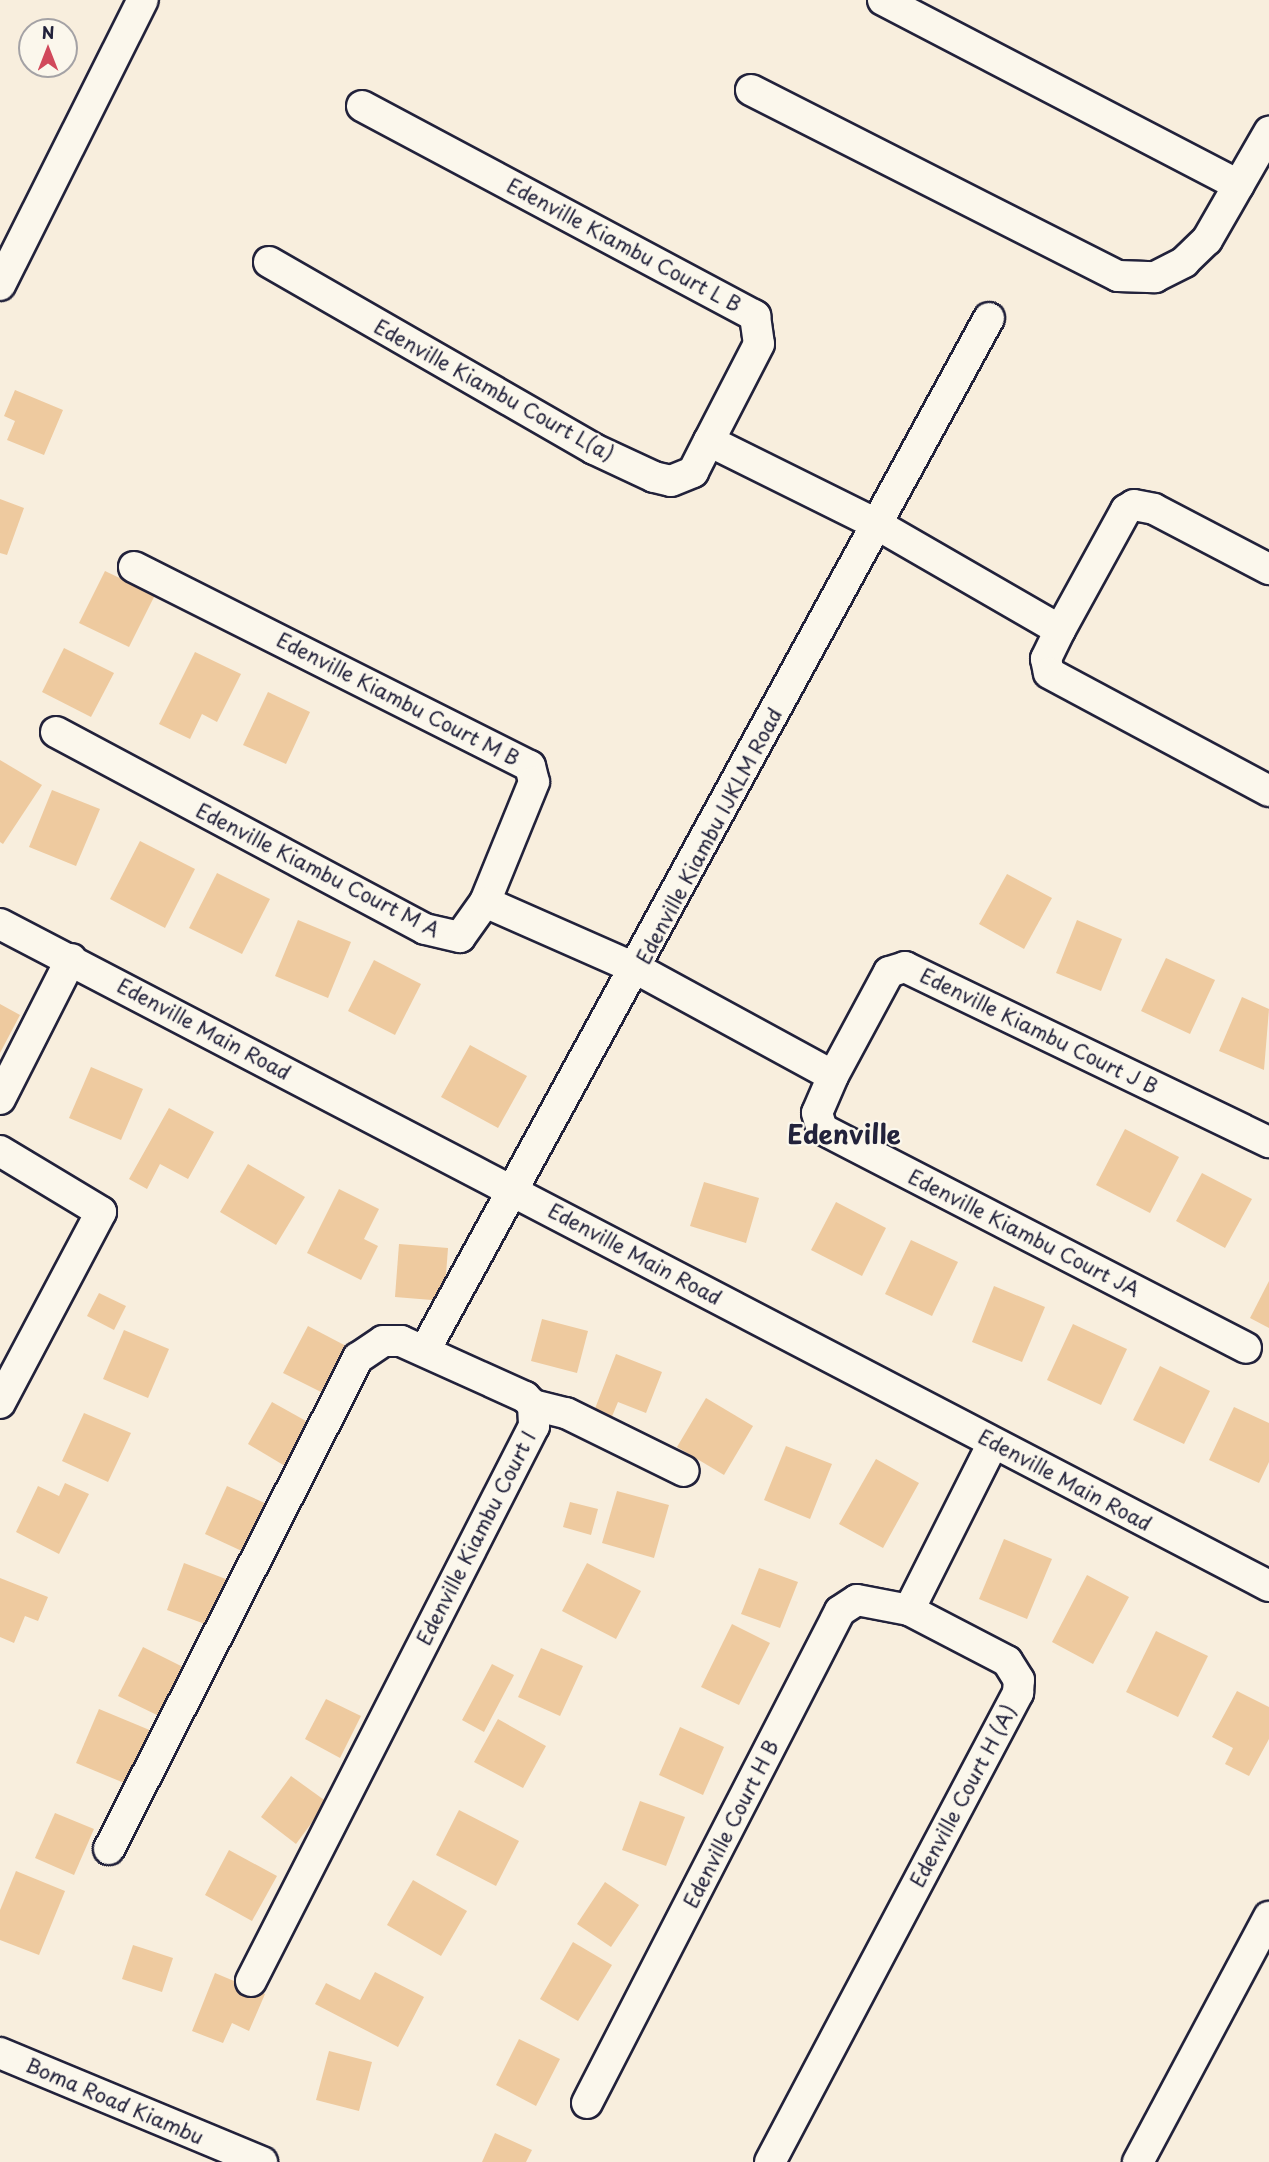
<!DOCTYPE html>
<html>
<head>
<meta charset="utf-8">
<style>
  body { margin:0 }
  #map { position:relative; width:1269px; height:2162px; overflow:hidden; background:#f8eedd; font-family:"Playpen Sans",sans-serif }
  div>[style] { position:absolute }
  .building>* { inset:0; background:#eeca9f }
  .roads { filter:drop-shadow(2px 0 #22223b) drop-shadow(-2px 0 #22223b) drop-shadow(0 2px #22223b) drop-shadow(0 -2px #22223b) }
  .minor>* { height:30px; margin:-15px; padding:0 15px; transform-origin:15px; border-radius:15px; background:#fbf7ec }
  span { translate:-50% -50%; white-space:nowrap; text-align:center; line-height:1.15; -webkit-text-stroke:4.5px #fbf7ec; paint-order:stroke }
  .street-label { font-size:20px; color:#22223b }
  .district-label { font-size:26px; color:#22223b; font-weight:700 }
  .north { position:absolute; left:18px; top:18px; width:60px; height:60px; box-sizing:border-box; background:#fbf7ec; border:2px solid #a4a2a5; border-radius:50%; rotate:0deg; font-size:16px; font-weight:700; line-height:24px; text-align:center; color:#22223b }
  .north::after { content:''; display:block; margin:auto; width:21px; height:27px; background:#d1495b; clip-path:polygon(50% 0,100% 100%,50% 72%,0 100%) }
</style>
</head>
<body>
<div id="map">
  <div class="building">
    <div style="clip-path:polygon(15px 390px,63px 410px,44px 455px,7px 440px,15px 421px,4px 416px)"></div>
    <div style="clip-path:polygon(0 499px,24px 508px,7px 555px,0 553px)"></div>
    <div style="clip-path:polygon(105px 571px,155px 595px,129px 647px,79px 623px)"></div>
    <div style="clip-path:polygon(64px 648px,114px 673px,91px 717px,42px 692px)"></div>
    <div style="clip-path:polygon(195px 652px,241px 674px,217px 722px,202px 714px,190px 739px,159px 724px)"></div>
    <div style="clip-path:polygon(268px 692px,310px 712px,286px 764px,243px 745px)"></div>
    <div style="clip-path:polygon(0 760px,42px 785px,3px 844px,0 842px)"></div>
    <div style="clip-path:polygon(52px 790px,100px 809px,76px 866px,29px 847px)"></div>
    <div style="clip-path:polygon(140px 841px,195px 869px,165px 928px,110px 899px)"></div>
    <div style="clip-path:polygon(217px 873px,270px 899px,242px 954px,189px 928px)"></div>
    <div style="clip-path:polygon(1007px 874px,1052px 898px,1024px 949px,979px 924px)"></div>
    <div style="clip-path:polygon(298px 920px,351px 942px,328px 998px,275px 976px)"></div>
    <div style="clip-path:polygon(1077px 920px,1122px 939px,1101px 991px,1056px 973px)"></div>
    <div style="clip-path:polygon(1166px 958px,1215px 980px,1190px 1034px,1141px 1011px)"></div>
    <div style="clip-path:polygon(374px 960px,421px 984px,395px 1035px,348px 1011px)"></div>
    <div style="clip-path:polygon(1242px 997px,1269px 1009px,1264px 1070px,1219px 1051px)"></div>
    <div style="clip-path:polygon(0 1004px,20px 1015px,0 1053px)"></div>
    <div style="clip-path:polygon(470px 1045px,527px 1076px,498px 1128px,441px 1097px)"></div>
    <div style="clip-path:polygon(91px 1067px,143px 1089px,121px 1140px,69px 1118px)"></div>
    <div style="clip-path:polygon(169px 1108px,214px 1132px,188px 1179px,160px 1164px,147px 1189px,129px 1179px)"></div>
    <div style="clip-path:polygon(1125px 1129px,1179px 1157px,1150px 1213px,1096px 1185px)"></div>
    <div style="clip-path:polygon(248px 1164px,305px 1197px,276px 1245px,220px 1212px)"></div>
    <div style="clip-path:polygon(1202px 1173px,1252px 1199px,1225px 1248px,1176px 1221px)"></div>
    <div style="clip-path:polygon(704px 1182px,759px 1198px,746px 1243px,690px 1226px)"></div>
    <div style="clip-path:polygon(339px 1189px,379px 1209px,364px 1239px,378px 1246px,361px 1280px,307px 1253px)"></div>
    <div style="clip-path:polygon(836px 1202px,886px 1228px,862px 1276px,811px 1250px)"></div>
    <div style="clip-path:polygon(911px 1240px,958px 1262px,932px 1316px,885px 1294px)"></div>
    <div style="clip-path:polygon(399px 1244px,448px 1248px,444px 1301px,395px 1297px)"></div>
    <div style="clip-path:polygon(1269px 1281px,1269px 1328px,1250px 1318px)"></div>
    <div style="clip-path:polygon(994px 1286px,1045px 1307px,1022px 1362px,972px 1342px)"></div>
    <div style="clip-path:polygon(99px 1293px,126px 1306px,114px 1330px,87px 1316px)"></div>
    <div style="clip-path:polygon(542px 1319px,588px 1331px,577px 1373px,531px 1361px)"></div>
    <div style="clip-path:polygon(1073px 1324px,1127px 1349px,1101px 1405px,1047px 1380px)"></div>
    <div style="clip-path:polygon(308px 1326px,348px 1347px,323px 1393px,283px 1373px)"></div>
    <div style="clip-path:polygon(124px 1330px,169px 1349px,148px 1398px,103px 1379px)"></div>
    <div style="clip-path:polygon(616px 1354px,662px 1372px,646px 1413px,618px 1402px,608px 1426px,591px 1419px)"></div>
    <div style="clip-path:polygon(1160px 1366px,1210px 1391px,1184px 1444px,1133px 1420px)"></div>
    <div style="clip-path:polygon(706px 1398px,753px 1426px,724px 1475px,677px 1447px)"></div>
    <div style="clip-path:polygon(272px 1402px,315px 1426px,290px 1469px,248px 1444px)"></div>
    <div style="clip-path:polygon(1234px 1407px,1269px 1423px,1269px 1462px,1259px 1483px,1209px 1460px)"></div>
    <div style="clip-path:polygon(84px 1413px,131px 1433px,108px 1482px,62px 1461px)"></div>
    <div style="clip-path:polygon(786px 1446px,832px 1464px,810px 1519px,764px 1500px)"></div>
    <div style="clip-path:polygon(876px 1459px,919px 1483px,883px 1548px,839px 1524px)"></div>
    <div style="clip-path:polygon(65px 1483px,89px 1494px,59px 1554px,16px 1532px,38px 1486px,59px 1496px)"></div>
    <div style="clip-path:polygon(227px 1486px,267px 1504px,244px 1552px,205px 1534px)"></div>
    <div style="clip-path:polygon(617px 1491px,669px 1505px,654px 1558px,602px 1543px)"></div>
    <div style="clip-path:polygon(570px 1502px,598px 1509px,591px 1535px,563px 1527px)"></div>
    <div style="clip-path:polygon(1004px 1539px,1052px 1559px,1027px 1619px,979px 1599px)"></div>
    <div style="clip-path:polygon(184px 1563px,231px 1581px,213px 1627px,167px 1610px)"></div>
    <div style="clip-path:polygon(587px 1563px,641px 1591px,616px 1639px,562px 1611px)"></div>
    <div style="clip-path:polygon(759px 1568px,798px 1582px,780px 1628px,741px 1614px)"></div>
    <div style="clip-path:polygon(1087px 1575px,1129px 1597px,1093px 1664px,1052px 1642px)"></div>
    <div style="clip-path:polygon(0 1578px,48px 1597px,38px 1621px,25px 1616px,14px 1643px,0 1637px)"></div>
    <div style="clip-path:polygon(732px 1624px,770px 1643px,739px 1705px,701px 1687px)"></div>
    <div style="clip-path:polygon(1156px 1631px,1208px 1656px,1178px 1717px,1126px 1692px)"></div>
    <div style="clip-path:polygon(143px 1647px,185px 1668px,161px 1717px,118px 1696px)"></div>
    <div style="clip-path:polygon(541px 1648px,583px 1666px,560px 1716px,518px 1697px)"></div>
    <div style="clip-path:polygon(492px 1664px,514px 1675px,484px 1732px,462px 1720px)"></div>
    <div style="clip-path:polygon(1237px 1691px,1269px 1707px,1269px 1739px,1249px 1776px,1225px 1764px,1233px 1748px,1212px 1737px)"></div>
    <div style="clip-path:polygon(326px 1699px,361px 1716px,340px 1758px,305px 1739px)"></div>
    <div style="clip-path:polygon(99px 1709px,152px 1731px,129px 1785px,76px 1763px)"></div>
    <div style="clip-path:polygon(498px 1719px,546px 1746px,523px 1788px,474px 1762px)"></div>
    <div style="clip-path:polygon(680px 1727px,724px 1747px,703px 1795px,659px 1775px)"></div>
    <div style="clip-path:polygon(291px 1776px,327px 1802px,296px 1844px,261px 1817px)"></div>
    <div style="clip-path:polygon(640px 1801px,685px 1817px,666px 1866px,622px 1850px)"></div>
    <div style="clip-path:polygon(459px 1810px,519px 1841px,496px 1886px,436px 1855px)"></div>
    <div style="clip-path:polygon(55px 1813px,94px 1829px,74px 1875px,35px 1858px)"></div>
    <div style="clip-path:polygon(229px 1850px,277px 1876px,252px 1921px,205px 1895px)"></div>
    <div style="clip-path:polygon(16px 1871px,65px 1891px,39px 1955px,0 1940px,0 1910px)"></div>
    <div style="clip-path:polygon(413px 1880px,467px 1911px,441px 1956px,387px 1925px)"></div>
    <div style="clip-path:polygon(605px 1882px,639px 1905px,611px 1947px,577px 1924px)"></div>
    <div style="clip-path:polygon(573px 1942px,612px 1965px,578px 2021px,540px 1999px)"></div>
    <div style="clip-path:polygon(133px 1945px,173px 1958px,162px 1992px,122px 1979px)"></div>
    <div style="clip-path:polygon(375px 1972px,424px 1997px,398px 2047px,315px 2004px,326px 1983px,360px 2000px)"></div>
    <div style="clip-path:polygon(215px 1973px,265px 1994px,249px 2031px,232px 2023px,223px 2043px,192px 2031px)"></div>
    <div style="clip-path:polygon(519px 2039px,560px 2059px,536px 2106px,496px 2085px)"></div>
    <div style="clip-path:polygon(329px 2051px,372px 2062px,359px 2111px,316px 2100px)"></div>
    <div style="clip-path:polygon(495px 2133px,532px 2150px,526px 2162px,482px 2162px)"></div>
  </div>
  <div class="roads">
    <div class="minor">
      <div style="left:883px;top:0;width:401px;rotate:27.5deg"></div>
      <div style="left:751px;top:90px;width:411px;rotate:26.9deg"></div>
      <div style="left:1118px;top:276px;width:37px;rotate:2deg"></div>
      <div style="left:1155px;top:277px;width:33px;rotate:-27deg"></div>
      <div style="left:1184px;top:262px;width:32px;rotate:-44deg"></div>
      <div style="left:1207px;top:240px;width:125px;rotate:-60.1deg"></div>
      <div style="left:362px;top:106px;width:446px;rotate:28.1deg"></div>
      <div style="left:755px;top:316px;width:28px;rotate:82deg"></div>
      <div style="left:759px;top:344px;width:109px;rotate:117.3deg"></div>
      <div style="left:709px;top:441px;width:189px;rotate:26.4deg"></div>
      <div style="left:878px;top:525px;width:210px;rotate:30deg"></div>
      <div style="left:1060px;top:630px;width:137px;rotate:-61.2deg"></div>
      <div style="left:1126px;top:510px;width:9px;rotate:-32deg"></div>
      <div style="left:1134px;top:505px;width:20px;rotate:11deg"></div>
      <div style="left:1154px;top:509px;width:130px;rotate:27.6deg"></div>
      <div style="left:269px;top:262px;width:375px;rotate:29.9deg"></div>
      <div style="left:594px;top:449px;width:66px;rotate:25deg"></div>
      <div style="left:654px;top:477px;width:17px;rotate:13deg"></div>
      <div style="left:671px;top:481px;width:24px;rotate:-22deg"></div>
      <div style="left:693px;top:472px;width:35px;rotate:-63deg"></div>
      <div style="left:0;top:285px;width:319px;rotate:-63.4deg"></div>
      <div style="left:134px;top:567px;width:443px;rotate:26.7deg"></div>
      <div style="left:530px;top:766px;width:16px;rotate:76deg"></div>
      <div style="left:534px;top:782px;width:130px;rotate:112.2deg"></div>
      <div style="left:1060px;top:630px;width:32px;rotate:116deg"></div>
      <div style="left:1046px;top:659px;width:14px;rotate:78deg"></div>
      <div style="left:1049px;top:673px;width:250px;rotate:28.2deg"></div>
      <div style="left:56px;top:732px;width:418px;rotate:28.1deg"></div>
      <div style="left:425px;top:929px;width:36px;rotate:13deg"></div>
      <div style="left:460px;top:937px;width:43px;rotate:-54.5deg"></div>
      <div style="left:485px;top:902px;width:166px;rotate:23.8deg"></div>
      <div style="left:637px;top:969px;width:223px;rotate:28.6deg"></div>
      <div style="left:833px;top:1076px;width:118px;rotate:-61.7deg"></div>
      <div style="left:889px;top:972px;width:17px;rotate:-17deg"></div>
      <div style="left:905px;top:967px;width:404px;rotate:25.7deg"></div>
      <div style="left:0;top:924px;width:1431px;rotate:27.55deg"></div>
      <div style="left:833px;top:1076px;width:40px;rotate:113.4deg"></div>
      <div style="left:817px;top:1113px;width:17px;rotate:73deg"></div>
      <div style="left:822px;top:1129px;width:477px;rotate:27.3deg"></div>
      <div style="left:0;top:1099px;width:157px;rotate:-63.1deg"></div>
      <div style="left:0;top:1151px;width:118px;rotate:31.1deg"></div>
      <div style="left:101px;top:1212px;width:216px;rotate:117.9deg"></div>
      <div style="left:425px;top:1350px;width:1176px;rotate:-61.34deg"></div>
      <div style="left:533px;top:1405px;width:34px;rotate:14deg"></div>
      <div style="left:566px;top:1413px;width:131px;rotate:26.2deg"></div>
      <div style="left:109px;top:1849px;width:551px;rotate:-63.11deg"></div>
      <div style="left:358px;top:1358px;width:30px;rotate:-34deg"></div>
      <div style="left:383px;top:1341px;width:18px"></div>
      <div style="left:401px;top:1341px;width:136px;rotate:24.3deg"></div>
      <div style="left:525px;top:1397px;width:11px;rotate:45deg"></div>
      <div style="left:533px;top:1405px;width:21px;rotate:87deg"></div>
      <div style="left:534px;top:1426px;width:623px;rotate:117.02deg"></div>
      <div style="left:0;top:2053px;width:284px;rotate:22.6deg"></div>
      <div style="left:587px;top:2103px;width:553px;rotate:-62.79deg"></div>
      <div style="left:840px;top:1611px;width:20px;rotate:-33deg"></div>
      <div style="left:857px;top:1600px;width:53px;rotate:10.9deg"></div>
      <div style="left:770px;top:2162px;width:531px;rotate:-62.13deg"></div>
      <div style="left:1018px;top:1693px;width:13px;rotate:-86deg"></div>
      <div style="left:1019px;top:1680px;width:22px;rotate:-122deg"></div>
      <div style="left:1007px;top:1661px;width:110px;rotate:-152.5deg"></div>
      <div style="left:909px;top:1610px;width:187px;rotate:-63.3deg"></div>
      <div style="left:1138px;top:2162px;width:278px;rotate:-61.9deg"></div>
    </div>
  </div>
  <div class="street-label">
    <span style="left:624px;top:245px;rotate:28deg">Edenville Kiambu Court L B</span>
    <span style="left:494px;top:390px;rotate:29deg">Edenville Kiambu Court L(a)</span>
    <span style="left:398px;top:699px;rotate:27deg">Edenville Kiambu Court M B</span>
    <span style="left:709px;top:836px;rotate:-62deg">Edenville Kiambu IJKLM Road</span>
    <span style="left:318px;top:870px;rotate:27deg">Edenville Kiambu Court M A</span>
    <span style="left:204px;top:1029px;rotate:28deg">Edenville Main Road</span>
    <span style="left:1039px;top:1031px;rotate:26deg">Edenville Kiambu Court J B</span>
    <span style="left:1024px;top:1233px;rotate:27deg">Edenville Kiambu Court JA</span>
    <span style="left:635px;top:1254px;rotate:28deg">Edenville Main Road</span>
    <span style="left:1065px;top:1480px;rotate:28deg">Edenville Main Road</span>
    <span style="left:476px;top:1538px;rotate:-63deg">Edenville Kiambu Court I</span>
    <span style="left:963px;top:1796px;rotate:-62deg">Edenville Court H (A)</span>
    <span style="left:731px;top:1824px;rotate:-63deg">Edenville Court H B</span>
    <span style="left:115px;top:2101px;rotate:23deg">Boma Road Kiambu</span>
  </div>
  <div class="district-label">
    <span style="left:844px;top:1134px">Edenville</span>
  </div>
  <div class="north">N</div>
</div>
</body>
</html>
